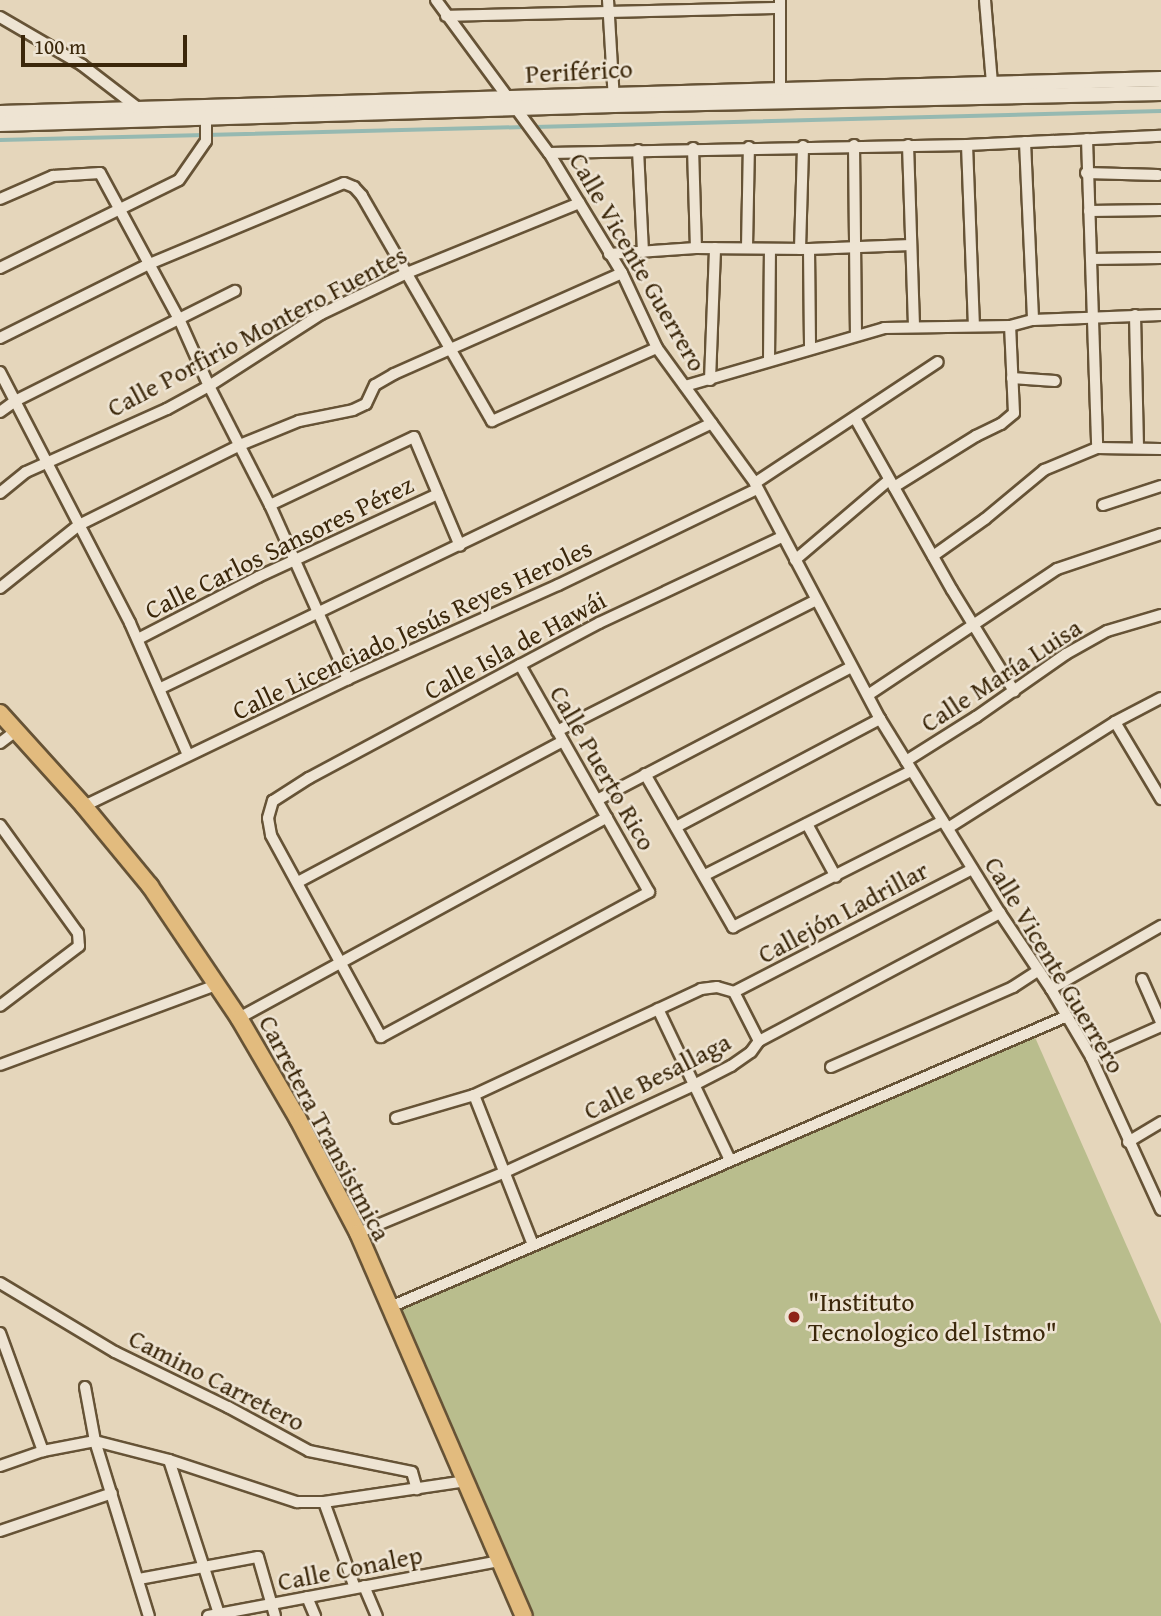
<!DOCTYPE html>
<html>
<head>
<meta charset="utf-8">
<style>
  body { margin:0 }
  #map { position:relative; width:1161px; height:1616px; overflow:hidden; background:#e5d6bb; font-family:"Gentium Book Plus",serif }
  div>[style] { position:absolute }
  .green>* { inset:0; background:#b9bd8d }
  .stream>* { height:3.5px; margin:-1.75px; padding:0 1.75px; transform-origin:1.75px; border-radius:1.75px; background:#96b9b1 }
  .roads { filter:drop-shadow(2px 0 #665336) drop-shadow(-2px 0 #665336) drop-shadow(0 2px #665336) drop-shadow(0 -2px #665336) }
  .minor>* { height:10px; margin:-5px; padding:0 5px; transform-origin:5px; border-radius:5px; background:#eee4d3 }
  .secondary>* { height:14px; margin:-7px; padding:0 7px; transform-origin:7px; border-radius:7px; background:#eee4d3 }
  .primary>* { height:16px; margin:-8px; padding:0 8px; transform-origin:8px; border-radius:8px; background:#e2bb7e }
  .dots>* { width:19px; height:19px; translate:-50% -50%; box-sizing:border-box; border:4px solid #eee4d3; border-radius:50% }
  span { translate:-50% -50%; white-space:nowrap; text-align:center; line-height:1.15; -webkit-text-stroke:5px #eee4d3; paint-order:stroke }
  .street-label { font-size:26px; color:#3b270a }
  .poi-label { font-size:26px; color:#3b270a }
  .left { translate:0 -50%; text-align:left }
  .scale { position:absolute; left:21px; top:35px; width:166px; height:32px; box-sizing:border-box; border:4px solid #3b270a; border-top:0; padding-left:9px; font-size:21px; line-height:24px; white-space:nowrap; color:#3b270a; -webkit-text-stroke:5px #eee4d3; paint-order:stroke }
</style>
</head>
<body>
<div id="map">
  <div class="green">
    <div style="clip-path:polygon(1034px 1035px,1161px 1324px,1161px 1616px,524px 1616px,388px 1308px)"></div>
  </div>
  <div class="stream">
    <div style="left:534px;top:127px;width:627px;rotate:-1.46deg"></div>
    <div style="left:0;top:140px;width:526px;rotate:-1.42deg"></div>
  </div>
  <div class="roads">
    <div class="minor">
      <div style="left:436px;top:0;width:190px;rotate:53.6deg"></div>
      <div style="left:549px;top:153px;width:140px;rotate:58.7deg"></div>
      <div style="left:622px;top:273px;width:83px;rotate:65deg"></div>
      <div style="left:657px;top:348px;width:167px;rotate:54deg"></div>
      <div style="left:755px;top:483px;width:267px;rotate:62.1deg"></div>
      <div style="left:880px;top:719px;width:228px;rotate:58.3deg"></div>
      <div style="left:1000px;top:913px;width:92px;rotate:56.1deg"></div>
      <div style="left:1051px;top:989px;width:79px;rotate:59.5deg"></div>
      <div style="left:1091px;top:1057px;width:168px;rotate:65.4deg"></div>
      <div style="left:608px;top:0;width:101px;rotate:86.6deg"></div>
      <div style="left:780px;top:0;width:88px;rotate:90deg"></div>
      <div style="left:985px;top:0;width:83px;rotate:85.2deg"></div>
      <div style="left:446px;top:16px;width:334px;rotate:-1.4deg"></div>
      <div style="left:0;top:17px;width:95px;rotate:30.3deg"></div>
      <div style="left:82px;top:65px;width:71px;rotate:37.5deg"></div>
      <div style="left:1087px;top:139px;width:309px;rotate:88.1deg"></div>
      <div style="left:1097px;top:448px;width:64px;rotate:0.9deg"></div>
      <div style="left:1025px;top:142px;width:178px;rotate:87.4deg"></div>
      <div style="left:854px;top:145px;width:189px;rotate:89.4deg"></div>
      <div style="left:908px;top:145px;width:180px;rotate:88.1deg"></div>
      <div style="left:967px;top:145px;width:179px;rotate:87.8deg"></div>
      <div style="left:693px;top:148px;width:100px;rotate:88.3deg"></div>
      <div style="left:638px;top:150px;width:102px;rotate:87.2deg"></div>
      <div style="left:549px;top:153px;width:418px;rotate:-1.1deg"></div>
      <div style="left:967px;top:145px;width:194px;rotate:-2.7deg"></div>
      <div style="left:1086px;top:173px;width:72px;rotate:1.6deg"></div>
      <div style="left:0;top:199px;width:58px;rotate:-23.5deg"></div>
      <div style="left:53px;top:176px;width:47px;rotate:-3.7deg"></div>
      <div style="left:100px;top:173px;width:168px;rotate:61.6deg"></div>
      <div style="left:180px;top:321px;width:71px;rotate:66deg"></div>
      <div style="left:209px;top:386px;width:134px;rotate:62.9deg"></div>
      <div style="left:270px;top:505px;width:191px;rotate:65.9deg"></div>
      <div style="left:1089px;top:211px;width:72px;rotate:-0.8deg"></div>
      <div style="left:747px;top:247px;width:100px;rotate:-88.9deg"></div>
      <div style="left:800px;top:249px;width:103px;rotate:-88.3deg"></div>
      <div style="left:809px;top:249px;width:99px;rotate:89.4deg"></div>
      <div style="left:609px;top:254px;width:87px;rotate:-3.9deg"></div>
      <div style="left:696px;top:248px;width:113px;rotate:0.5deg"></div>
      <div style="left:809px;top:249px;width:102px;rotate:-2.2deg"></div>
      <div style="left:1091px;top:259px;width:70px;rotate:-0.8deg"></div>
      <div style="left:0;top:268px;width:199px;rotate:-26.2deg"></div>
      <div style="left:179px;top:180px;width:47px;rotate:-55.3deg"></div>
      <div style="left:206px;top:141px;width:29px;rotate:-90deg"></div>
      <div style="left:1135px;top:315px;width:133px;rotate:88.7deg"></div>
      <div style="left:0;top:338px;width:164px;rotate:-26.4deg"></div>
      <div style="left:147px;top:265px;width:213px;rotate:-22.6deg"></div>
      <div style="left:344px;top:183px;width:11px;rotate:22deg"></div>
      <div style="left:354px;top:187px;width:12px;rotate:48deg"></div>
      <div style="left:362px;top:196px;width:260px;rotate:60deg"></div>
      <div style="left:492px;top:421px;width:180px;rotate:-23.9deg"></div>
      <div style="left:769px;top:361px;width:112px;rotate:-89.5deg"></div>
      <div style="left:0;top:372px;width:283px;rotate:62.6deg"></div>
      <div style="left:130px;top:623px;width:144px;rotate:66.3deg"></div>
      <div style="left:1012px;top:378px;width:43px;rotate:4deg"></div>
      <div style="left:710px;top:380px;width:132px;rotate:-87.8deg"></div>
      <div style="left:685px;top:386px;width:207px;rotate:-16.2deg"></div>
      <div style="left:884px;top:328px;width:126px;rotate:-0.9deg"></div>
      <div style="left:1010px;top:326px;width:24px;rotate:-15deg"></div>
      <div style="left:1033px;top:320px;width:128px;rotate:-2.2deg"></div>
      <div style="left:0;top:412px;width:19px;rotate:-36deg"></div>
      <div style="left:15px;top:401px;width:246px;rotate:-26.6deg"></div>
      <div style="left:855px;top:418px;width:197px;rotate:60.6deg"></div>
      <div style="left:952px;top:590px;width:119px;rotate:58.5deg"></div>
      <div style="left:755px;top:483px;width:219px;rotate:-33.5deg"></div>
      <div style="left:894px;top:487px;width:97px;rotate:-31.9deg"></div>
      <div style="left:976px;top:436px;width:28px;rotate:-26deg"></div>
      <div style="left:1001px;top:424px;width:17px;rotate:-40deg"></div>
      <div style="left:1014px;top:413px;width:87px;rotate:-92.6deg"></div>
      <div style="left:0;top:493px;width:33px;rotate:-39deg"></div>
      <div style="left:26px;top:472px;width:154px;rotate:-24.1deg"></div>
      <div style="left:167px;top:409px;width:48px;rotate:-28.7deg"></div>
      <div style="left:209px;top:386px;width:133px;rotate:-32.7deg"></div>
      <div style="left:321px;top:314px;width:95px;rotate:-25.5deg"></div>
      <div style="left:407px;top:273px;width:186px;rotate:-22.1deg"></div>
      <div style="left:270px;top:505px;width:159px;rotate:-25.3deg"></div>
      <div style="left:414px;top:437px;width:118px;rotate:67.1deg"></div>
      <div style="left:1103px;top:505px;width:61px;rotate:-18.1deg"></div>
      <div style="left:933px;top:556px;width:64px;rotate:-35.4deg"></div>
      <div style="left:985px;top:519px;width:77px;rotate:-39.7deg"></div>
      <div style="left:1044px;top:470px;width:57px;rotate:-22.5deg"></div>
      <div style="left:795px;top:560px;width:123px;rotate:-40.4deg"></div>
      <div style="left:0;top:588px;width:101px;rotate:-38.6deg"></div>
      <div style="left:79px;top:525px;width:180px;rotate:-26.4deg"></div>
      <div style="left:240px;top:445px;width:64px;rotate:-22.1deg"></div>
      <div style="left:299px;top:421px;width:55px;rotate:-11.5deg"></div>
      <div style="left:353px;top:410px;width:14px;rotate:-25deg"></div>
      <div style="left:366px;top:404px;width:21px;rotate:-65deg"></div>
      <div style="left:375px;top:385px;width:22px;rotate:-30deg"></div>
      <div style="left:394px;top:374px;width:249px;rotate:-23.9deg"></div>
      <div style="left:138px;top:639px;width:135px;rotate:-27.3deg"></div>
      <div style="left:258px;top:577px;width:198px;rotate:-24.8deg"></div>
      <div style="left:520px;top:665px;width:261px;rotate:60.4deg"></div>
      <div style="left:649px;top:892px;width:305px;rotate:151.6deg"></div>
      <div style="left:381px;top:1037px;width:230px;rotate:-118.6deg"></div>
      <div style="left:271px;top:835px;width:17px;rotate:-100deg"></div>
      <div style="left:268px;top:818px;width:18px;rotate:-74deg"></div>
      <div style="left:273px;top:801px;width:43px;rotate:-32.6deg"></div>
      <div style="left:309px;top:778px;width:239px;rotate:-28.2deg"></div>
      <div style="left:520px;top:665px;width:89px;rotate:-28deg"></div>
      <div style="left:599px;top:623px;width:202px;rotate:-25.2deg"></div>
      <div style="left:161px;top:688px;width:611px;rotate:-25.68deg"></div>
      <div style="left:868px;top:695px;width:227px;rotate:-33.7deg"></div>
      <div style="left:1057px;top:569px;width:110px;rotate:-18.6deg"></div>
      <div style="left:1115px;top:722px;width:90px;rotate:59.1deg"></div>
      <div style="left:557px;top:731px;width:290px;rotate:-26.8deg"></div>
      <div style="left:0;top:743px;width:21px;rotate:-37deg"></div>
      <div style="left:906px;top:761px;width:83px;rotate:-32.2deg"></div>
      <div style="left:976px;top:717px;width:110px;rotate:-35deg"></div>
      <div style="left:1066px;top:654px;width:47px;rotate:-29.3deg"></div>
      <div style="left:1107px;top:631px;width:56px;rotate:-16.5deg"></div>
      <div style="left:645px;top:774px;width:177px;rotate:60.1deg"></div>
      <div style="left:733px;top:927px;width:235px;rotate:-26.8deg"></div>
      <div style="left:597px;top:800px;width:287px;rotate:-27.6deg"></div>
      <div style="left:84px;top:806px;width:293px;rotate:-25.7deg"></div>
      <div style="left:348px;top:679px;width:230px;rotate:-24.1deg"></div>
      <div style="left:558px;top:585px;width:221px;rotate:-25.8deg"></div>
      <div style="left:807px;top:824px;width:60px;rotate:61.3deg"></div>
      <div style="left:0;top:825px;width:133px;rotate:54.2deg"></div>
      <div style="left:78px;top:933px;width:13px;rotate:86deg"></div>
      <div style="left:79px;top:946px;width:99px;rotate:142.8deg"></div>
      <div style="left:676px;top:827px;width:231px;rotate:-27.9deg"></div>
      <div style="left:948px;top:828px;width:198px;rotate:-32.4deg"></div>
      <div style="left:1115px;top:722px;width:52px;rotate:-27.6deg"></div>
      <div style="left:705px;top:875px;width:231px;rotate:-26.8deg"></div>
      <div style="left:298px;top:882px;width:300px;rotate:-28deg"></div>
      <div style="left:1142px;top:979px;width:47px;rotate:66.2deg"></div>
      <div style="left:1051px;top:989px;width:127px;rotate:-29.8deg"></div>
      <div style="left:734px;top:992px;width:268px;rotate:-27.3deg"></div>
      <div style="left:658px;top:1009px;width:167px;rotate:64.5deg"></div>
      <div style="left:239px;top:1018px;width:419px;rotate:-28.6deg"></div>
      <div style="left:1091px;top:1057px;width:77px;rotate:-23.9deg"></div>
      <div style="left:0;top:1065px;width:233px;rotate:-20.3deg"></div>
      <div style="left:831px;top:1067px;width:199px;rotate:-23.7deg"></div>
      <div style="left:1013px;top:987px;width:30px;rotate:-33deg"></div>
      <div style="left:474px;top:1095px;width:161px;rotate:68.5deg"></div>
      <div style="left:396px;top:1118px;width:81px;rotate:-16.4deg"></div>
      <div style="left:474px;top:1095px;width:251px;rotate:-25deg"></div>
      <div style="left:701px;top:989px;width:16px;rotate:-7deg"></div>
      <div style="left:717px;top:987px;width:18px;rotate:16deg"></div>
      <div style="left:734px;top:992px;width:55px;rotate:63deg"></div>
      <div style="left:1128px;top:1142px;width:39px;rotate:-31deg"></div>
      <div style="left:358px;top:1233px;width:157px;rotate:-22.5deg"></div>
      <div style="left:503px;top:1173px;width:210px;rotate:-24.7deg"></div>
      <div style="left:694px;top:1085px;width:42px;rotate:-27.2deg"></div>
      <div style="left:731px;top:1066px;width:24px;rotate:-35deg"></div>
      <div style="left:751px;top:1052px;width:14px;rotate:-54deg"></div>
      <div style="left:759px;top:1041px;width:273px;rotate:-28deg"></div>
      <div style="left:0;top:1283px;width:134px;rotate:31deg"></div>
      <div style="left:115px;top:1352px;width:126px;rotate:26deg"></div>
      <div style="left:228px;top:1407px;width:92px;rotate:28.5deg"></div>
      <div style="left:309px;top:1451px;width:105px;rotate:11.5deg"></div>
      <div style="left:412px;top:1472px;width:18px;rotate:74deg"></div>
      <div style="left:388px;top:1308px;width:737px;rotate:-23.26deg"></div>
      <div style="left:0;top:1333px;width:126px;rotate:70deg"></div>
      <div style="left:85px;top:1387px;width:55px;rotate:79.5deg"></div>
      <div style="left:95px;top:1441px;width:183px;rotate:72.9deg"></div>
      <div style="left:169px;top:1460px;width:162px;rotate:72deg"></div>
      <div style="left:0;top:1466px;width:46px;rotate:-19.2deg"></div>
      <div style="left:43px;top:1451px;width:53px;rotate:-10.9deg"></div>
      <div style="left:95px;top:1441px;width:76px;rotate:14.4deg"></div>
      <div style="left:169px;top:1460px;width:135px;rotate:18.2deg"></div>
      <div style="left:297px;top:1502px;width:27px"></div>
      <div style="left:324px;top:1502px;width:144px;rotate:-8.4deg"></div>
      <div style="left:324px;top:1502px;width:91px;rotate:70.2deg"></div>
      <div style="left:0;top:1531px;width:118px;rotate:-18.7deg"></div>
      <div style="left:139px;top:1579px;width:121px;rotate:-10.5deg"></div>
      <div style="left:258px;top:1557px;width:61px;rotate:73.9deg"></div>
      <div style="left:364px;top:1586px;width:33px;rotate:67deg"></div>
      <div style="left:307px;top:1597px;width:21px;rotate:67deg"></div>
      <div style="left:208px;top:1616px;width:296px;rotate:-10.7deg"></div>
    </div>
    <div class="secondary">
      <div style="left:0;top:113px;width:1161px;rotate:-1.68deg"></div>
      <div style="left:0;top:124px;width:614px;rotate:-1.77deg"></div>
      <div style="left:614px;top:105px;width:547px;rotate:-1.26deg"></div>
    </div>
    <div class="primary">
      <div style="left:0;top:713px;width:125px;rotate:47.9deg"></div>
      <div style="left:84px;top:806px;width:104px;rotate:50.5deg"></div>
      <div style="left:150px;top:886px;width:159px;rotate:56deg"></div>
      <div style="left:239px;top:1018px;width:117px;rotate:59.7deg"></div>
      <div style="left:298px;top:1119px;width:129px;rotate:62.2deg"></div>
      <div style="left:358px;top:1233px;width:417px;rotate:66.6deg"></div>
    </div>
  </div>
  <div class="dots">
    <div style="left:794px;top:1317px;background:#8f2418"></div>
  </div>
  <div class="street-label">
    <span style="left:579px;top:71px;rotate:-3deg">Periférico</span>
    <span style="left:638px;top:262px;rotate:60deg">Calle Vicente Guerrero</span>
    <span style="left:257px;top:331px;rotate:-28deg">Calle Porfirio Montero Fuentes</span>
    <span style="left:279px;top:547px;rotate:-26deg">Calle Carlos Sansores Pérez</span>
    <span style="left:412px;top:629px;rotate:-25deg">Calle Licenciado Jesús Reyes Heroles</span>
    <span style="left:515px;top:645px;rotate:-28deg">Calle Isla de Hawái</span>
    <span style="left:1001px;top:675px;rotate:-33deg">Calle María Luisa</span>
    <span style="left:603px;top:768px;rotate:60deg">Calle Puerto Rico</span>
    <span style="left:843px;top:912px;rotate:-28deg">Callejón Ladrillar</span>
    <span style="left:1055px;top:965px;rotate:59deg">Calle Vicente Guerrero</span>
    <span style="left:657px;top:1076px;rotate:-27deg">Calle Besallaga</span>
    <span style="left:325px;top:1128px;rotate:62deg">Carretera Transistmica</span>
    <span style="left:217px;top:1380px;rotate:27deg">Camino Carretero</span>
    <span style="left:350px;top:1568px;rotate:-11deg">Calle Conalep</span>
  </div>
  <div class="poi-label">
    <span class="left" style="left:808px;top:1317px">"Instituto<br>Tecnologico del Istmo"</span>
  </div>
  <div class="scale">100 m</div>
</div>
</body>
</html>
